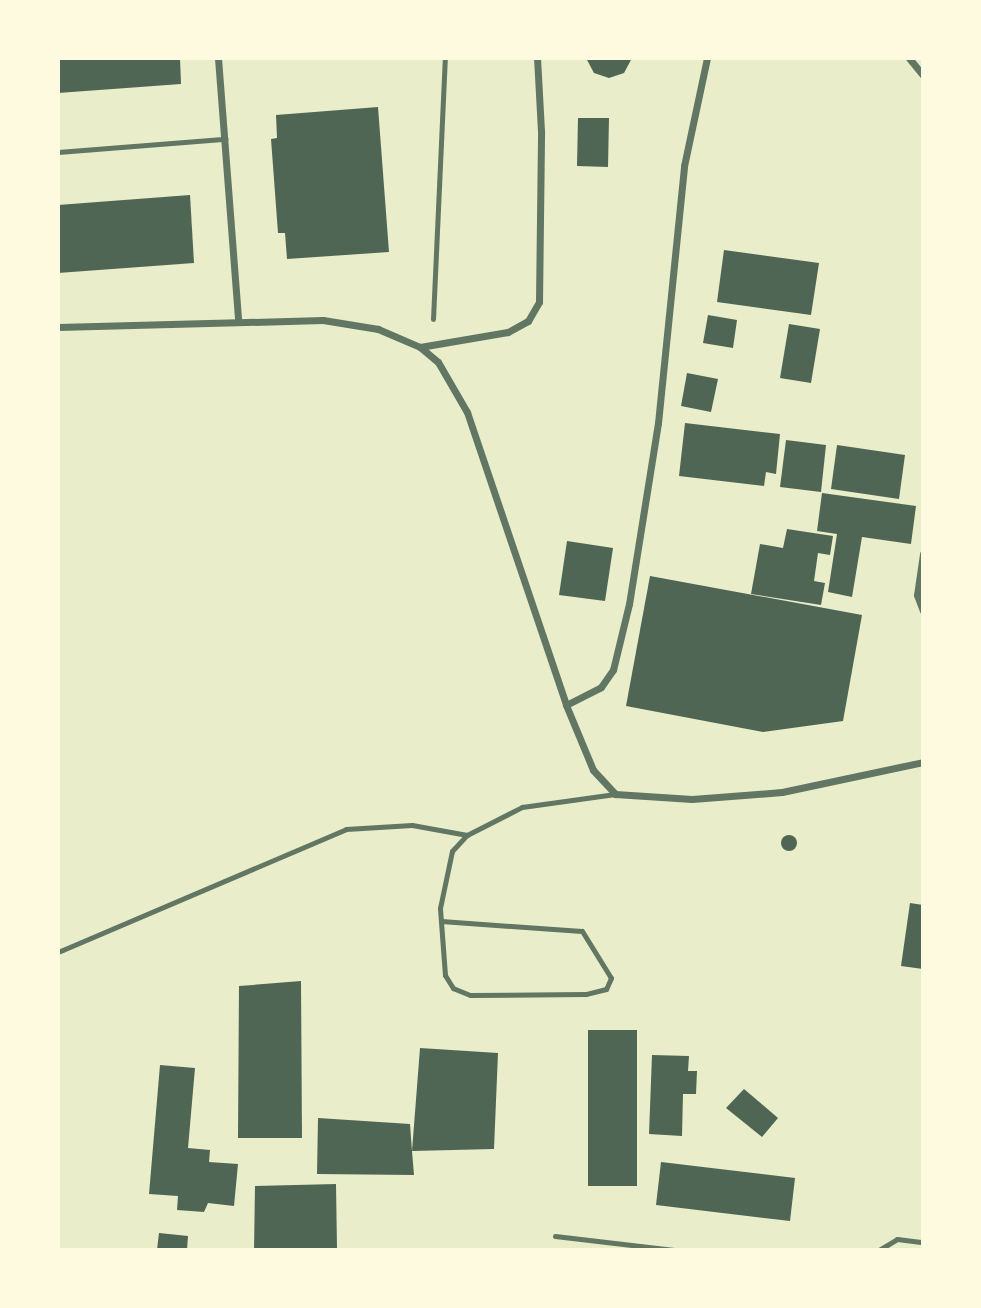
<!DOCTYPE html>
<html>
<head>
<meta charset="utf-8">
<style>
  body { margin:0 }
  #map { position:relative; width:981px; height:1308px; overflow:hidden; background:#e9edc9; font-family:"Crimson Pro",serif }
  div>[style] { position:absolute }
  .building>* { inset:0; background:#4f6655 }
  .round { border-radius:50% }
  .service>* { height:5px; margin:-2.5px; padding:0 2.5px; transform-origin:2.5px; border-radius:2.5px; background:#617663 }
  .minor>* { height:7px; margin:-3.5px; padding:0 3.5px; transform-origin:3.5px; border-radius:3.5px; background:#617663 }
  span { translate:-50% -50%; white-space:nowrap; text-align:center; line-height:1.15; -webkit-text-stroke:6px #fefae0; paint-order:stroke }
  .frame { position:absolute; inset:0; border:60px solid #fefae0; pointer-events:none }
</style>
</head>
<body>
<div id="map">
  <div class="building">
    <div style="clip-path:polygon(58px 58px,180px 58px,181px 84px,58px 93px)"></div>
    <div style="clip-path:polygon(586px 58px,632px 58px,624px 73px,609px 78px,594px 73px)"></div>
    <div style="clip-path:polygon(378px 107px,389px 252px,287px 259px,285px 233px,278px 233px,271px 139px,277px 138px,276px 115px)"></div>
    <div style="clip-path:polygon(578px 118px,609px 118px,608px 167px,577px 166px)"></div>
    <div style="clip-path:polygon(190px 195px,194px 263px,58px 273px,58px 205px)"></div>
    <div style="clip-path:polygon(724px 250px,819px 263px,811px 315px,717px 302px)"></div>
    <div style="clip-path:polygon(708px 315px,737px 320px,733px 348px,703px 343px)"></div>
    <div style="clip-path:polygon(789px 324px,820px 329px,811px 383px,780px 378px)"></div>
    <div style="clip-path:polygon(687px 373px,718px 379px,711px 412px,681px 406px)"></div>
    <div style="clip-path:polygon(685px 423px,780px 434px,776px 474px,766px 472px,764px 486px,679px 476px)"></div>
    <div style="clip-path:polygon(786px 440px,826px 445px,821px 492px,780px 487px)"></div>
    <div style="clip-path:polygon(837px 445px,905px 455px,899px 499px,831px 489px)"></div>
    <div style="clip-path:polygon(822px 493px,916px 506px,911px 544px,862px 537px,852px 597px,828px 592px,837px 534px,817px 531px)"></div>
    <div style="clip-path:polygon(787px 529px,833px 536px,830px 555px,818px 553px,814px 581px,825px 583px,821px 605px,751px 594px,760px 544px,783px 548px)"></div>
    <div style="clip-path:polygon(567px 541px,613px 548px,605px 601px,559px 595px)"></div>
    <div style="clip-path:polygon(650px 576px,862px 615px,843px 721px,763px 732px,626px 706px)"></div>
    <div class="round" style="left:781px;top:835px;width:16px;height:16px"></div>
    <div style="clip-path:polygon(910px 903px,923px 905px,923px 969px,901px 966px)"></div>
    <div style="clip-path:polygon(301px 981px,302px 1138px,238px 1138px,239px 986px)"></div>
    <div style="clip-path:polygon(588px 1030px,637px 1030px,637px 1186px,588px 1186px)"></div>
    <div style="clip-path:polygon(420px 1048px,498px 1053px,494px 1149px,412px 1151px,414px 1175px,317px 1174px,318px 1118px,410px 1124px,412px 1151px)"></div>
    <div style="clip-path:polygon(652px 1055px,689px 1056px,688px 1071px,697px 1071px,696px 1094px,683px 1094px,682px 1136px,649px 1134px)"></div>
    <div style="clip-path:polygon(160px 1065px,195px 1068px,188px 1148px,210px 1150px,209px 1162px,238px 1164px,234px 1206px,208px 1203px,204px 1212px,177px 1210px,178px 1196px,149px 1194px)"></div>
    <div style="clip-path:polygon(744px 1089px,778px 1118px,762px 1137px,726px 1108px)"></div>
    <div style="clip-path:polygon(661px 1162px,795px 1178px,790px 1221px,656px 1205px)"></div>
    <div style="clip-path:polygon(336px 1184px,337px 1249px,254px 1250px,255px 1186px)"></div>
    <div style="clip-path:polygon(159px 1233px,188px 1236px,187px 1250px,157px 1250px)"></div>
  </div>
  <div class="service">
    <div style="left:58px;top:152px;width:168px;rotate:-4.5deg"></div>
    <div style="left:433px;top:319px;width:261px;rotate:-87.4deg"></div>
    <div style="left:441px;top:921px;width:141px;rotate:4.1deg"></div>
    <div style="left:582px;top:931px;width:55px;rotate:58.3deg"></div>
    <div style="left:611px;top:978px;width:12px;rotate:114deg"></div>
    <div style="left:606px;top:989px;width:21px;rotate:166deg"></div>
    <div style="left:586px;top:994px;width:116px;rotate:179.5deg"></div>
    <div style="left:470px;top:995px;width:18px;rotate:-158deg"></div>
    <div style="left:453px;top:988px;width:15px;rotate:-122deg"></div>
    <div style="left:445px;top:975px;width:67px;rotate:-94.3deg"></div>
    <div style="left:440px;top:908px;width:58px;rotate:-78.1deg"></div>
    <div style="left:452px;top:851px;width:22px;rotate:-47deg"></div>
    <div style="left:467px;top:835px;width:62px;rotate:-27deg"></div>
    <div style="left:522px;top:807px;width:94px;rotate:-8deg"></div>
    <div style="left:58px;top:952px;width:313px;rotate:-23.1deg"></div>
    <div style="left:346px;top:829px;width:66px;rotate:-3.5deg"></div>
    <div style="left:412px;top:825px;width:56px;rotate:10.3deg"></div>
    <div style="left:555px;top:1236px;width:120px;rotate:6.7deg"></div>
    <div style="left:879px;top:1250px;width:21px;rotate:-31deg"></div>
    <div style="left:897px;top:1239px;width:26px;rotate:7deg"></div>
  </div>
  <div class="minor">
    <div style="left:218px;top:58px;width:263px;rotate:85.6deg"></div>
    <div style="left:909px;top:58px;width:22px;rotate:51deg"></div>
    <div style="left:58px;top:327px;width:265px;rotate:-1.5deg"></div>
    <div style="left:323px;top:320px;width:56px;rotate:9.3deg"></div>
    <div style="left:378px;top:329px;width:46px;rotate:23.2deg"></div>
    <div style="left:420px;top:347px;width:23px;rotate:40deg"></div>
    <div style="left:438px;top:362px;width:58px;rotate:59.9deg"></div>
    <div style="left:467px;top:412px;width:309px;rotate:71.3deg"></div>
    <div style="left:566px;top:705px;width:70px;rotate:67.4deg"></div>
    <div style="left:593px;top:770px;width:33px;rotate:47deg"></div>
    <div style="left:615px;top:794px;width:77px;rotate:3.7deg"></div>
    <div style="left:692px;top:799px;width:90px;rotate:-4.4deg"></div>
    <div style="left:782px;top:792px;width:144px;rotate:-12deg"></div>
    <div style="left:420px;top:347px;width:89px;rotate:-9.7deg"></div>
    <div style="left:508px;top:332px;width:23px;rotate:-29deg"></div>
    <div style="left:528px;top:321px;width:22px;rotate:-60deg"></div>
    <div style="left:539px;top:302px;width:171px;rotate:-89.3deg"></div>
    <div style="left:541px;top:131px;width:73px;rotate:-93.1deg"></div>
    <div style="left:923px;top:554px;width:41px;rotate:98.3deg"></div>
    <div style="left:917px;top:595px;width:17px;rotate:69deg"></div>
    <div style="left:566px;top:705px;width:39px;rotate:-27deg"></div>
    <div style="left:601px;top:687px;width:21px;rotate:-55deg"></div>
    <div style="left:613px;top:670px;width:68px;rotate:-76.4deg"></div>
    <div style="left:629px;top:604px;width:183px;rotate:-80.9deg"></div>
    <div style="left:658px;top:423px;width:258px;rotate:-84.2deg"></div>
    <div style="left:684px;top:166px;width:110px;rotate:-78deg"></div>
  </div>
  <div class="frame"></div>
</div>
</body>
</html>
